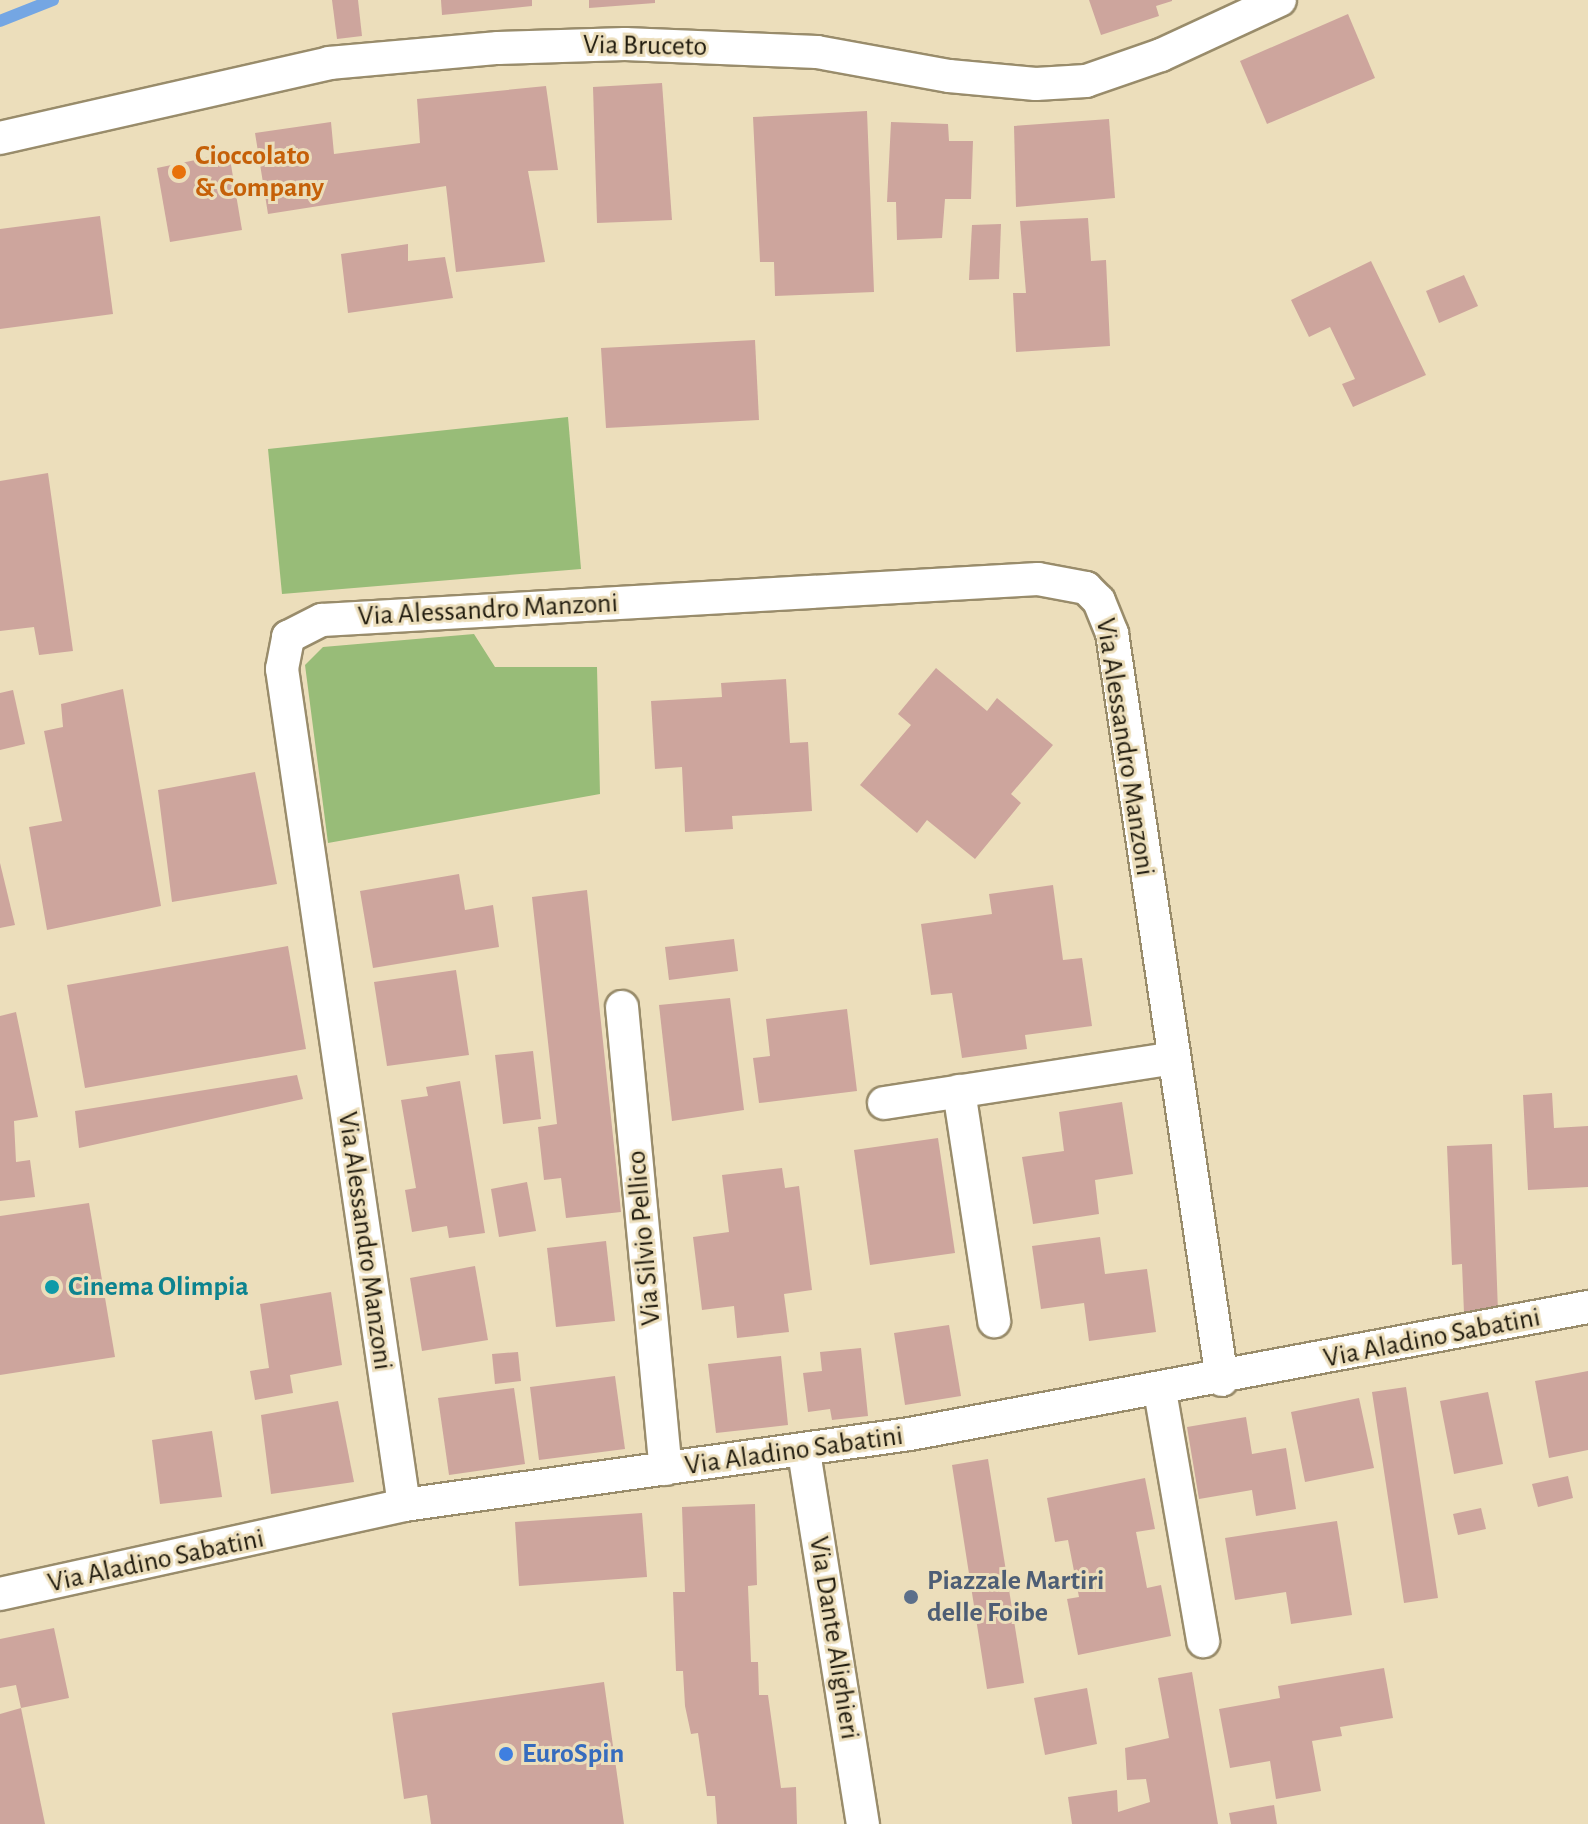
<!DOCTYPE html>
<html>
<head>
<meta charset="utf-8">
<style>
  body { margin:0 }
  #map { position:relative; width:1588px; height:1824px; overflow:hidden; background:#ecdebb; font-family:"Alegreya Sans",sans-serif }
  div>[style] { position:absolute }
  .green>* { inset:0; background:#98bc78 }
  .stream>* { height:12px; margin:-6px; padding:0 6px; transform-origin:6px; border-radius:6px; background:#74a6e3 }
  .building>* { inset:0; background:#cda59d }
  .roads { filter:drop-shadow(2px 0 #998c6b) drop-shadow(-2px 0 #998c6b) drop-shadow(0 2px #998c6b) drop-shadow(0 -2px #998c6b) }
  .minor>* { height:32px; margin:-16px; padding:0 16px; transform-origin:16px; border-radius:16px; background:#fff }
  .dots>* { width:22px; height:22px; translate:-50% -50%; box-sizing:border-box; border:4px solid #ecdebb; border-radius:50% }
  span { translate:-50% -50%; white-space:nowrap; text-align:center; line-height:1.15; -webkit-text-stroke:6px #ecdebb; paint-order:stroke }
  .street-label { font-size:28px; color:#201b0e }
  .food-label { font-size:28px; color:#c56008; font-weight:700 }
  .left { translate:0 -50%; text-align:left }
  .culture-label { font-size:28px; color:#0d838f; font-weight:700 }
  .service-label { font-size:28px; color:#4e5e75; font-weight:700 }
  .shop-label { font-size:28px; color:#366cbe; font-weight:700 }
</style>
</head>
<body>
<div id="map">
  <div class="green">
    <div style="clip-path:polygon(568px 417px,581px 569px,282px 594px,268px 449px)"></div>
    <div style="clip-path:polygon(474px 634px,495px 667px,597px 667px,600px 794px,328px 843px,305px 665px,323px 647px)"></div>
  </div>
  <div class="stream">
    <div style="left:0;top:21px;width:57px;rotate:-21.6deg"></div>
  </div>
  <div class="building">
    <div style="clip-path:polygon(332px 0,358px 0,362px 36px,337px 39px)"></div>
    <div style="clip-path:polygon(441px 0,532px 0,532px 6px,442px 15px)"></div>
    <div style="clip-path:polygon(589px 0,655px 0,655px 3px,589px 8px)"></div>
    <div style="clip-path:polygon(1089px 0,1172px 0,1172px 1px,1156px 6px,1159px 16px,1101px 35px)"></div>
    <div style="clip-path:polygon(1348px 14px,1375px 78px,1267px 124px,1240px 61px)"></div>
    <div style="clip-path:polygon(662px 83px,672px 220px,597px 223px,593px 87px)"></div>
    <div style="clip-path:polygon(546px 86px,558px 170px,528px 171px,545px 262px,456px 272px,446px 186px,268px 214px,255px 133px,331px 122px,334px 154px,420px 143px,417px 99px)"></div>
    <div style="clip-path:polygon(867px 111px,874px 292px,775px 296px,774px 262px,760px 262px,753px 117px)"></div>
    <div style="clip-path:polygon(1109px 119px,1115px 198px,1016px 207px,1014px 126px)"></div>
    <div style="clip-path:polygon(891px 122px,948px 124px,949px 141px,973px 141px,971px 199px,945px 199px,942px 238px,897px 240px,896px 202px,887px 202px)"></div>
    <div style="clip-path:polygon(229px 153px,242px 230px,170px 242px,157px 168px)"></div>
    <div style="clip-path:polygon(100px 216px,113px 314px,0 329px,0 229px)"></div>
    <div style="clip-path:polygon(1088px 218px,1091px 261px,1106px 260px,1110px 346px,1016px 352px,1013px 293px,1026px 293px,1020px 221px)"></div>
    <div style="clip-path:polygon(1001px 224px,999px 279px,969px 280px,972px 225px)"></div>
    <div style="clip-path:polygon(408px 244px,408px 261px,445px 257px,453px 298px,348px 313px,341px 254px)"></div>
    <div style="clip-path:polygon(1371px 261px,1426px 375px,1353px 407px,1342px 384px,1355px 379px,1330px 327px,1309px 337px,1291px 300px)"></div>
    <div style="clip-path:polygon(1464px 275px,1478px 306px,1439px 323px,1426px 291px)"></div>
    <div style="clip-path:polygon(755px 340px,759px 420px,606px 428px,601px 348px)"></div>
    <div style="clip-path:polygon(48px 473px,73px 651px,39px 655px,34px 627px,0 631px,0 481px)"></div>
    <div style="clip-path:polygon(936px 668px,987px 711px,997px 698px,1053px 745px,1011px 794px,1021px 803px,975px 859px,927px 820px,917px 833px,860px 785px,911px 725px,898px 714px)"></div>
    <div style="clip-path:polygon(786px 679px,790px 743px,808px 742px,812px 811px,732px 816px,733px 829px,685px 832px,682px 767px,655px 769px,651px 701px,722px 697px,721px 683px)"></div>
    <div style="clip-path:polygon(123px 689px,161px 906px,47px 930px,29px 827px,62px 821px,44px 731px,63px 727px,61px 704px)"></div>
    <div style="clip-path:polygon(13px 690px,25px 744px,0 750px,0 693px)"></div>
    <div style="clip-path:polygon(255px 772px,277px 884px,172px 902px,158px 790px)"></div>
    <div style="clip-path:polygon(0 863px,15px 925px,0 928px)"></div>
    <div style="clip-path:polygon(459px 874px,465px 910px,493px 905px,499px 947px,373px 968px,360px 891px)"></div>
    <div style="clip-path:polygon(1053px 885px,1063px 960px,1082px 958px,1092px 1026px,1025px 1035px,1027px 1049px,962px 1058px,952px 993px,931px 995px,921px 924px,992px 914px,989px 894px)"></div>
    <div style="clip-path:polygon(587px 890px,621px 1212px,566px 1218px,561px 1178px,544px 1180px,538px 1127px,557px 1124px,532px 897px)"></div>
    <div style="clip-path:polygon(734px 939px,738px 971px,669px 980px,665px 947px)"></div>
    <div style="clip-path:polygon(288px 946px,306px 1049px,85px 1088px,67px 985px)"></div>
    <div style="clip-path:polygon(456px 970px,469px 1055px,387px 1066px,374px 982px)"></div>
    <div style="clip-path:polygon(730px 998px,744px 1110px,672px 1121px,659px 1005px)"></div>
    <div style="clip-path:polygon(847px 1009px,857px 1091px,759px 1103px,753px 1058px,770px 1056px,766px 1019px)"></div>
    <div style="clip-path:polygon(16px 1012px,38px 1117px,14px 1121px,16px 1162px,30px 1160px,35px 1197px,0 1201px,0 1016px)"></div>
    <div style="clip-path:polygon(533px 1051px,541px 1119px,503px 1124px,495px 1055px)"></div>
    <div style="clip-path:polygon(297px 1075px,303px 1099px,79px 1148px,75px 1111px)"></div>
    <div style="clip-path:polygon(460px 1081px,485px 1233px,449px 1238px,447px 1226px,412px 1232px,405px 1190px,416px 1188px,401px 1100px,428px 1096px,426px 1087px)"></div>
    <div style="clip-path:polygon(1552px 1093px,1554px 1128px,1588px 1126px,1588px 1187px,1528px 1190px,1523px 1095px)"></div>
    <div style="clip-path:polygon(1122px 1102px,1133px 1174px,1095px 1180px,1099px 1214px,1033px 1224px,1022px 1157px,1064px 1151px,1059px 1112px)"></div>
    <div style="clip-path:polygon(938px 1138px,955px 1253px,870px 1265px,854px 1150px)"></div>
    <div style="clip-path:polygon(1492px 1144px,1498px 1312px,1464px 1313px,1462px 1264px,1452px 1265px,1447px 1146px)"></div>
    <div style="clip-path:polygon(782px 1168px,785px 1188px,799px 1186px,812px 1290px,784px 1294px,789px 1332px,737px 1338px,734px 1306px,702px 1310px,693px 1237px,729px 1232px,722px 1175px)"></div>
    <div style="clip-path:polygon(527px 1182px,536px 1231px,499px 1237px,491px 1189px)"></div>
    <div style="clip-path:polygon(89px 1203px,115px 1357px,0 1375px,0 1216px)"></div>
    <div style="clip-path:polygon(1100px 1237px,1105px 1274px,1147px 1269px,1156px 1332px,1089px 1341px,1084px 1303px,1041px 1309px,1032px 1246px)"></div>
    <div style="clip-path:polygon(606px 1241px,615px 1321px,556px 1327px,547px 1248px)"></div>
    <div style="clip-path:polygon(475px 1266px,488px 1340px,422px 1351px,410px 1278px)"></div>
    <div style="clip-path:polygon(331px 1292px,342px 1365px,290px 1375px,293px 1393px,255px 1400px,250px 1371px,269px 1368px,260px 1304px)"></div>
    <div style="clip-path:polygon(949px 1325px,961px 1396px,905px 1405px,894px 1333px)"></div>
    <div style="clip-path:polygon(861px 1348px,868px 1416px,832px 1420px,830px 1409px,808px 1412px,803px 1373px,822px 1371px,820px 1352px)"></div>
    <div style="clip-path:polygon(518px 1352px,521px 1381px,495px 1384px,492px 1354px)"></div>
    <div style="clip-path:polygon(781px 1356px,788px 1425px,716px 1433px,708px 1364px)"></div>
    <div style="clip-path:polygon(1588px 1371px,1588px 1450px,1549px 1458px,1535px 1381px)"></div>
    <div style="clip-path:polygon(615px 1376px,625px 1449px,539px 1460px,530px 1387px)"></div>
    <div style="clip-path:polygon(1406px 1387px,1438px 1598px,1404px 1603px,1372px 1392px)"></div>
    <div style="clip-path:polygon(514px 1388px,525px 1464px,449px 1475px,438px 1398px)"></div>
    <div style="clip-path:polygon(1488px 1392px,1503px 1464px,1454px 1474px,1440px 1401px)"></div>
    <div style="clip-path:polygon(1359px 1398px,1374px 1468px,1305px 1482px,1291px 1412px)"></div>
    <div style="clip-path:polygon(338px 1401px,354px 1482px,271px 1494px,261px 1415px)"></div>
    <div style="clip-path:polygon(1246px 1417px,1252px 1454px,1286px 1448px,1296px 1509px,1256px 1516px,1252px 1490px,1199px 1499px,1187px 1427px)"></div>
    <div style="clip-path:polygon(212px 1431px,222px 1497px,160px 1504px,152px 1440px)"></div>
    <div style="clip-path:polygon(988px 1459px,1024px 1683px,987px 1689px,952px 1465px)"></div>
    <div style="clip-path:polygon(1568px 1476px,1573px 1498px,1538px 1507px,1532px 1484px)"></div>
    <div style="clip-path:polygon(1145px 1478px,1155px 1529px,1136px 1532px,1147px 1588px,1161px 1585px,1171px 1636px,1078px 1655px,1067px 1599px,1079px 1597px,1068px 1540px,1055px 1542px,1047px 1498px)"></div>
    <div style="clip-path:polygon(755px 1504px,757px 1585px,748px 1586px,751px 1662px,758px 1662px,759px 1695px,768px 1695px,781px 1788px,796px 1787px,797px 1824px,717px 1824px,715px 1796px,707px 1796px,698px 1733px,691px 1734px,685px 1706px,683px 1671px,676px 1671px,673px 1592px,685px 1592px,682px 1507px)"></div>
    <div style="clip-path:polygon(1481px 1508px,1486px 1529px,1458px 1535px,1453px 1514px)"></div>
    <div style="clip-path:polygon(642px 1513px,647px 1577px,519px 1586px,515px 1522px)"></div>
    <div style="clip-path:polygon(1337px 1521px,1352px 1615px,1291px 1624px,1286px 1592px,1235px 1600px,1225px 1538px)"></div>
    <div style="clip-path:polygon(54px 1628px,69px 1698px,21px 1708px,16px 1685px,0 1688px,0 1639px)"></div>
    <div style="clip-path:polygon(1384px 1668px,1393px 1718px,1340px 1727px,1342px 1736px,1312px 1741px,1321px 1791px,1276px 1799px,1270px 1761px,1230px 1768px,1219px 1709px,1280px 1698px,1278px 1686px)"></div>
    <div style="clip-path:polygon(1192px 1672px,1218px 1824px,1072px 1824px,1068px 1797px,1117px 1790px,1118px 1812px,1150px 1802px,1146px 1779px,1127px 1780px,1125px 1748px,1169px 1738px,1158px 1678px)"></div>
    <div style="clip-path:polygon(604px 1682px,624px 1824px,431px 1824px,427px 1795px,404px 1799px,392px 1713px)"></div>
    <div style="clip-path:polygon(1087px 1688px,1097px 1744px,1045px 1755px,1034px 1698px)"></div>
    <div style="clip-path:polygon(21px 1708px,45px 1824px,0 1824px,0 1714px)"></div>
    <div style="clip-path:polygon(1274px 1805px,1277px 1824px,1231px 1824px,1229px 1813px)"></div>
  </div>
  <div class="roads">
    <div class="minor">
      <div style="left:0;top:138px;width:337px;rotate:-12.8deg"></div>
      <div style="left:329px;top:63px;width:170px;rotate:-5.1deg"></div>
      <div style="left:498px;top:48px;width:127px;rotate:-1.8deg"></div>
      <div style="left:625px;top:44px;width:192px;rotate:2.4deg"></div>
      <div style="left:817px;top:52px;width:134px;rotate:10.3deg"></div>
      <div style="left:949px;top:76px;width:87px;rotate:5.3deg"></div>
      <div style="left:1036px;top:84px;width:50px;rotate:-3.4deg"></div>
      <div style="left:1086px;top:81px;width:79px;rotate:-19.1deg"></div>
      <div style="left:1161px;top:55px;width:131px;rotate:-24.8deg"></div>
      <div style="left:622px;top:1007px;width:464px;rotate:84.6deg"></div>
      <div style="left:959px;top:1091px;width:233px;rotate:81.3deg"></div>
      <div style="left:884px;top:1103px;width:293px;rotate:-8.8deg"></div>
      <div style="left:1160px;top:1391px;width:254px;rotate:80.2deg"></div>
      <div style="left:804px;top:1452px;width:377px;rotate:81deg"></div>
      <div style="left:404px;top:1505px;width:845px;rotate:-98.3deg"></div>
      <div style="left:282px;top:669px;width:33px;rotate:-79deg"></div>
      <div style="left:288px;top:637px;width:38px;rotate:-27deg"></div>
      <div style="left:322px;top:620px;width:717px;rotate:-3.28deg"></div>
      <div style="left:1038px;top:579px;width:49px;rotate:10.6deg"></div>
      <div style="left:1086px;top:588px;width:18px;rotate:45deg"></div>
      <div style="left:1099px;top:601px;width:35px;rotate:68deg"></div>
      <div style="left:1112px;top:633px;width:755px;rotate:81.62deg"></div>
      <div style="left:0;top:1594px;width:414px;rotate:-12.4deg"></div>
      <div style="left:404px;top:1505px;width:511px;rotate:-7.99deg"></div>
      <div style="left:910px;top:1434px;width:690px;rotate:-10.61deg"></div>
    </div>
  </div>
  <div class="dots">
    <div style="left:179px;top:172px;background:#e8710a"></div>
    <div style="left:52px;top:1287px;background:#0f9aa8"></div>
    <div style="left:911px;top:1597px;background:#5c6f8a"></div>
    <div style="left:506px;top:1754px;background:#3f7fe0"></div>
  </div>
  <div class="street-label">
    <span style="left:645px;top:46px;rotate:1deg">Via Bruceto</span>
    <span style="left:488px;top:610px;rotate:-3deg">Via Alessandro Manzoni</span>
    <span style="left:1125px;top:747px;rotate:81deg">Via Alessandro Manzoni</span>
    <span style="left:644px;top:1238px;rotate:-95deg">Via Silvio Pellico</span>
    <span style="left:365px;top:1241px;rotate:82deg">Via Alessandro Manzoni</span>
    <span style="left:1432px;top:1338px;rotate:-11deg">Via Aladino Sabatini</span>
    <span style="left:794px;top:1451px;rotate:-8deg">Via Aladino Sabatini</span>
    <span style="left:156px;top:1561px;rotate:-12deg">Via Aladino Sabatini</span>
    <span style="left:834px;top:1638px;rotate:81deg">Via Dante Alighieri</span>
  </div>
  <div class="food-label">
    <span class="left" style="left:195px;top:172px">Cioccolato<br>&amp; Company</span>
  </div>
  <div class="culture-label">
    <span class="left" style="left:68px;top:1287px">Cinema Olimpia</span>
  </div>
  <div class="service-label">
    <span class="left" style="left:927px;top:1597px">Piazzale Martiri<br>delle Foibe</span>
  </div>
  <div class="shop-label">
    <span class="left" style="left:522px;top:1754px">EuroSpin</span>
  </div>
</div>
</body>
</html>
